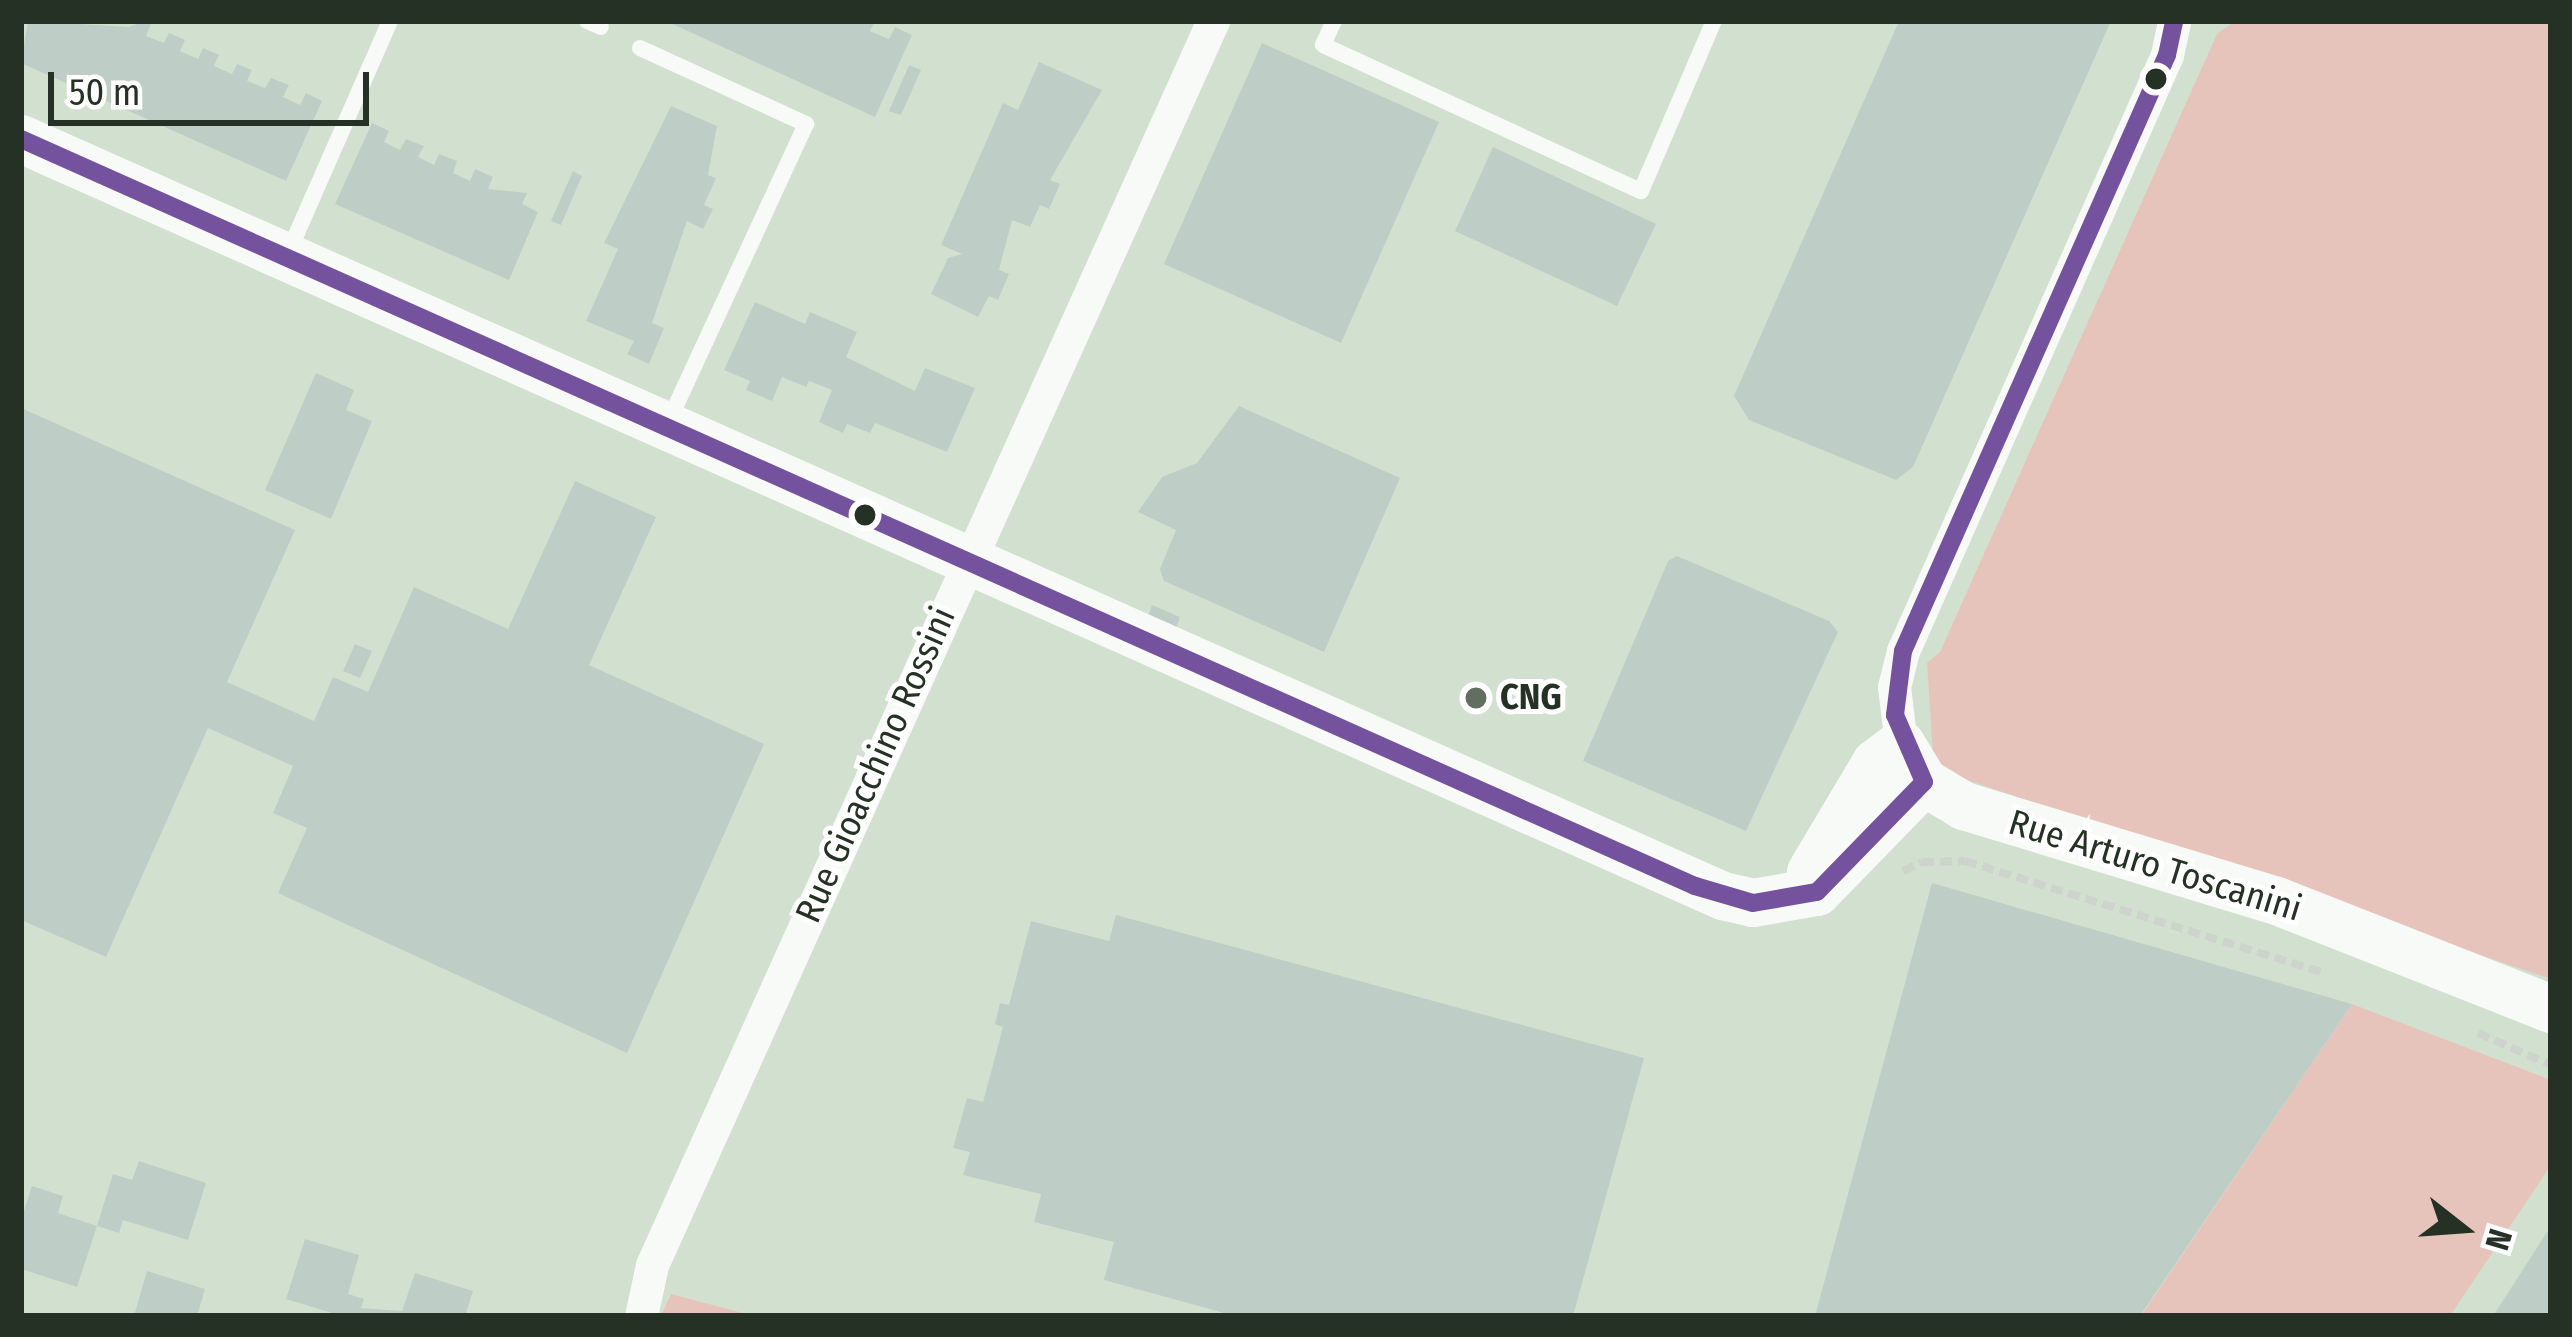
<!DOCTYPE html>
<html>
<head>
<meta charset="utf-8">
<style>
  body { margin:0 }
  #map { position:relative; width:2572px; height:1337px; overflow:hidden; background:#d2e1cf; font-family:"Fira Sans Condensed",sans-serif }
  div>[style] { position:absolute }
  .green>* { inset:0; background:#e6c4bb }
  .building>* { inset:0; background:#becec7 }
  .path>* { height:8px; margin-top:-4px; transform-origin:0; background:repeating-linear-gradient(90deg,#ced3cd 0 12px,transparent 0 18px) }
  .lane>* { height:16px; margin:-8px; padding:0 8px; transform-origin:8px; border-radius:8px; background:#f8faf8 }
  .street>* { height:33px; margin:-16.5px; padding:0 16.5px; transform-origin:16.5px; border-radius:16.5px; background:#f8faf8 }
  .secondary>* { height:48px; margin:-24px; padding:0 24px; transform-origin:24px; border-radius:24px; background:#f8faf8 }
  .bus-1>* { height:18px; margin:-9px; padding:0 9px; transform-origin:9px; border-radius:9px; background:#75529d }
  .dots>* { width:33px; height:33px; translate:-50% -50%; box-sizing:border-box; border:6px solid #fff; border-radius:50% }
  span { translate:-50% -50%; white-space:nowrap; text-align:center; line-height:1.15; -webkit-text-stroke:10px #fff; paint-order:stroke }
  .poi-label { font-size:36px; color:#263125; font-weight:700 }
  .left { translate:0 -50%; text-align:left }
  .street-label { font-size:36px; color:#263125 }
  .frame { position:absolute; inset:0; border:24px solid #263125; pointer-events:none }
  .north { position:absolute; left:2404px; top:1169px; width:120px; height:120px; -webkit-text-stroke:9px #fff; paint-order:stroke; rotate:107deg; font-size:33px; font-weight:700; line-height:48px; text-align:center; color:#263125 }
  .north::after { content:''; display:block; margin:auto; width:42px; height:54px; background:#263125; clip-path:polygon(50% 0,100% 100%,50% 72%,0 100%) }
  .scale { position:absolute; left:48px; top:72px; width:321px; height:54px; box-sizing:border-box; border:6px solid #263125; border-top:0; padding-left:15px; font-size:36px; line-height:42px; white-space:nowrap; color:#263125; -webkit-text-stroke:9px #fff; paint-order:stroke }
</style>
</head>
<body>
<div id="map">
  <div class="green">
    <div style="clip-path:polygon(2235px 21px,2551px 21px,2551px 979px,1947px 773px,1933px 755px,1927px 663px,1940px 652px,2217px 34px)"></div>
    <div style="clip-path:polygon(2352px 1004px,2551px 1080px,2551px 1165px,2450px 1316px,2141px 1316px)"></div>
    <div style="clip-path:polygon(671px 1294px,754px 1316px,661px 1316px)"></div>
  </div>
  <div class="building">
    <div style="clip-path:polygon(28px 21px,129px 27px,144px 21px,151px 24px,146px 36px,164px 43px,169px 33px,185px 40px,180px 51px,198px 59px,203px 48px,219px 55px,214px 66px,232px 74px,237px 64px,252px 70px,247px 81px,265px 88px,271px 78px,289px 85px,283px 97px,300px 105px,306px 93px,322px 101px,286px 181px,21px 63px)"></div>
    <div style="clip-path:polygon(666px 21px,875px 21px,870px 31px,889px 39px,895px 27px,912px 35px,875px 117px)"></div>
    <div style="clip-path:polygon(1899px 21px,2111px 21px,1913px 467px,1896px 480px,1749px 420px,1734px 396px)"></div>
    <div style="clip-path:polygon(1262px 43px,1439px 122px,1341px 343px,1164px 264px)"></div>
    <div style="clip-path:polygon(1039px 62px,1102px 90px,1050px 180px,1060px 184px,1049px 209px,1040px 205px,1030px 227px,1012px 220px,999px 270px,1009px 274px,998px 300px,989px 296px,978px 317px,931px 294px,948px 258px,962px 254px,941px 245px,1003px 103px,1018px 110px)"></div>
    <div style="clip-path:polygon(909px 65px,921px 70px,901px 115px,889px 111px)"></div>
    <div style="clip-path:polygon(671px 106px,717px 126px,708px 175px,716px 178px,704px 205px,713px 209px,703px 229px,687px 221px,652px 323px,664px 328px,649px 364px,627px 354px,634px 341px,586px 321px,618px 249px,604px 243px)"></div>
    <div style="clip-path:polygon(372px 123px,389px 131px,384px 142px,400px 150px,406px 139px,424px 146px,418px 157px,434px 165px,439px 154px,457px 161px,453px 173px,470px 181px,475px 169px,493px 177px,488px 189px,527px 193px,522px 204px,538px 212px,509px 280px,335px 204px)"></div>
    <div style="clip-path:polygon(1493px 147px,1656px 224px,1617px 306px,1455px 231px)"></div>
    <div style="clip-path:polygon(573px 171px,582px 176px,561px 225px,551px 221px)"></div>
    <div style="clip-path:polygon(755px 302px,805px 324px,810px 312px,857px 332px,846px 357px,915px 391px,925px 368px,975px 388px,947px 452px,875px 423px,870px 433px,847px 424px,843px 433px,819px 422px,832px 390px,809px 381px,806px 387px,782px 377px,772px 401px,746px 390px,750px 381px,724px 370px)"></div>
    <div style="clip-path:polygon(316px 373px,354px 390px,346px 410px,372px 421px,331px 519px,265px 490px)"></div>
    <div style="clip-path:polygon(1239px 406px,1400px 478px,1324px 652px,1164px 581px,1160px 569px,1176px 530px,1138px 512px,1162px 477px,1197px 463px)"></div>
    <div style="clip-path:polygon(21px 408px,295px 530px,227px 682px,314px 721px,333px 677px,368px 692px,414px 587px,508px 629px,575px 481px,656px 517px,589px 665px,764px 744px,627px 1053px,278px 893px,307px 828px,273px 813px,293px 766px,208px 728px,106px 957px,21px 920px)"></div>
    <div style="clip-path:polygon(1677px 556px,1829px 621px,1838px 632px,1746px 831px,1583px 761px,1668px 561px)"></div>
    <div style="clip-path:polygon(1152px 605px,1180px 617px,1176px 629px,1148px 617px)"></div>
    <div style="clip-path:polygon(355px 644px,372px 651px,360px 678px,343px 671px)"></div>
    <div style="clip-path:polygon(1932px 883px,2352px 1004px,2140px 1316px,1815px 1316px)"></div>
    <div style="clip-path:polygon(1116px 915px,1644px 1058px,1573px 1316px,1235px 1316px,1104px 1280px,1114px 1242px,1034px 1222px,1041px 1194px,963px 1175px,970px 1152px,953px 1148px,967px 1098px,983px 1102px,1003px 1027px,995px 1024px,1000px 1003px,1009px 1005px,1031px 921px,1109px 941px)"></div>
    <div style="clip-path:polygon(139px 1161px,206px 1183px,188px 1240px,123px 1220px,119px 1233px,97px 1226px,113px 1174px,132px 1180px)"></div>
    <div style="clip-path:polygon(32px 1186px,63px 1196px,58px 1213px,97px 1226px,77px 1287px,21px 1269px,21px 1220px)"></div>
    <div style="clip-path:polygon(2551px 1226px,2551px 1316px,2493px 1316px)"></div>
    <div style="clip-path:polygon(305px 1239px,359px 1255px,348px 1294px,364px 1299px,361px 1308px,402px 1311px,415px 1273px,473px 1291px,465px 1316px,342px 1316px,286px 1299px)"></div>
    <div style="clip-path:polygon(147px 1271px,205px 1289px,197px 1316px,134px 1316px)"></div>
  </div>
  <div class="path">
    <div style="left:1903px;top:871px;width:21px;rotate:-25deg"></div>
    <div style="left:1922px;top:862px;width:43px;rotate:-1.3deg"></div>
    <div style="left:1965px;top:861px;width:376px;rotate:17.3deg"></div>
    <div style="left:2478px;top:1033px;width:80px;rotate:23.7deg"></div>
  </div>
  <div class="lane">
    <div style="left:587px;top:21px;width:15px;rotate:23deg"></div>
    <div style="left:1334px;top:21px;width:26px;rotate:115deg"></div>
    <div style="left:1323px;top:45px;width:350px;rotate:24.7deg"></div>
    <div style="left:1641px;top:191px;width:185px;rotate:-66.8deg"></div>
    <div style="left:640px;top:48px;width:183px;rotate:24.6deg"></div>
    <div style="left:806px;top:124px;width:327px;rotate:114.8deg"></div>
    <div style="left:289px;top:251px;width:251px;rotate:-66.3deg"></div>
  </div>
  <div class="street">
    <div style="left:1901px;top:744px;width:57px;rotate:-97deg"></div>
    <div style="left:1894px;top:687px;width:37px;rotate:-76deg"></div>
    <div style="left:1903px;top:651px;width:652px;rotate:-66.11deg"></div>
    <div style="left:2167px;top:55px;width:35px;rotate:-78deg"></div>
    <div style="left:641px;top:1316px;width:52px;rotate:-77.8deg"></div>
    <div style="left:652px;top:1265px;width:1365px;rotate:-65.73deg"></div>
  </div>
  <div class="secondary">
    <div style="left:21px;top:139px;width:1863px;rotate:23.98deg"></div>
    <div style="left:1723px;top:896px;width:31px;rotate:13deg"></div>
    <div style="left:1753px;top:903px;width:65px;rotate:-9.8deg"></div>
    <div style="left:1817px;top:892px;width:153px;rotate:-45.8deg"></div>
    <div style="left:1811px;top:872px;width:127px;rotate:-59.2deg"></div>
    <div style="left:1876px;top:763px;width:31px;rotate:-37deg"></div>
    <div style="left:1901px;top:744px;width:44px;rotate:58.8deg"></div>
    <div style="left:1924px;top:782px;width:47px;rotate:31deg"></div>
    <div style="left:1964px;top:806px;width:327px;rotate:16.9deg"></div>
    <div style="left:2277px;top:901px;width:295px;rotate:21.5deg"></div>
  </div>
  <div class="bus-1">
    <div style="left:21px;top:139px;width:1833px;rotate:24.05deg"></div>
    <div style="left:1695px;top:886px;width:60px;rotate:16.3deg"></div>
    <div style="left:1753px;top:903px;width:65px;rotate:-9.8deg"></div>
    <div style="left:1817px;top:892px;width:153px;rotate:-45.8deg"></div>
    <div style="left:1924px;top:782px;width:73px;rotate:-113.4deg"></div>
    <div style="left:1895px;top:715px;width:64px;rotate:-82.9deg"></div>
    <div style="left:1903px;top:651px;width:652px;rotate:-66.11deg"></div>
    <div style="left:2167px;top:55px;width:35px;rotate:-78deg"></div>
  </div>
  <div class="dots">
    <div style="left:2156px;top:79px;background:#263125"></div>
    <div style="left:865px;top:515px;background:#263125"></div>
    <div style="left:1476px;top:698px;background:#626f60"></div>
  </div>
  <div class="poi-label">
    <span class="left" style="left:1500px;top:698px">CNG</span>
  </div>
  <div class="street-label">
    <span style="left:876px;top:765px;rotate:-66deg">Rue Gioacchino Rossini</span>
    <span style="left:2155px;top:866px;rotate:17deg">Rue Arturo Toscanini</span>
  </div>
  <div class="frame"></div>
  <div class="north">N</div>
  <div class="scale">50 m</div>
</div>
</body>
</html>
